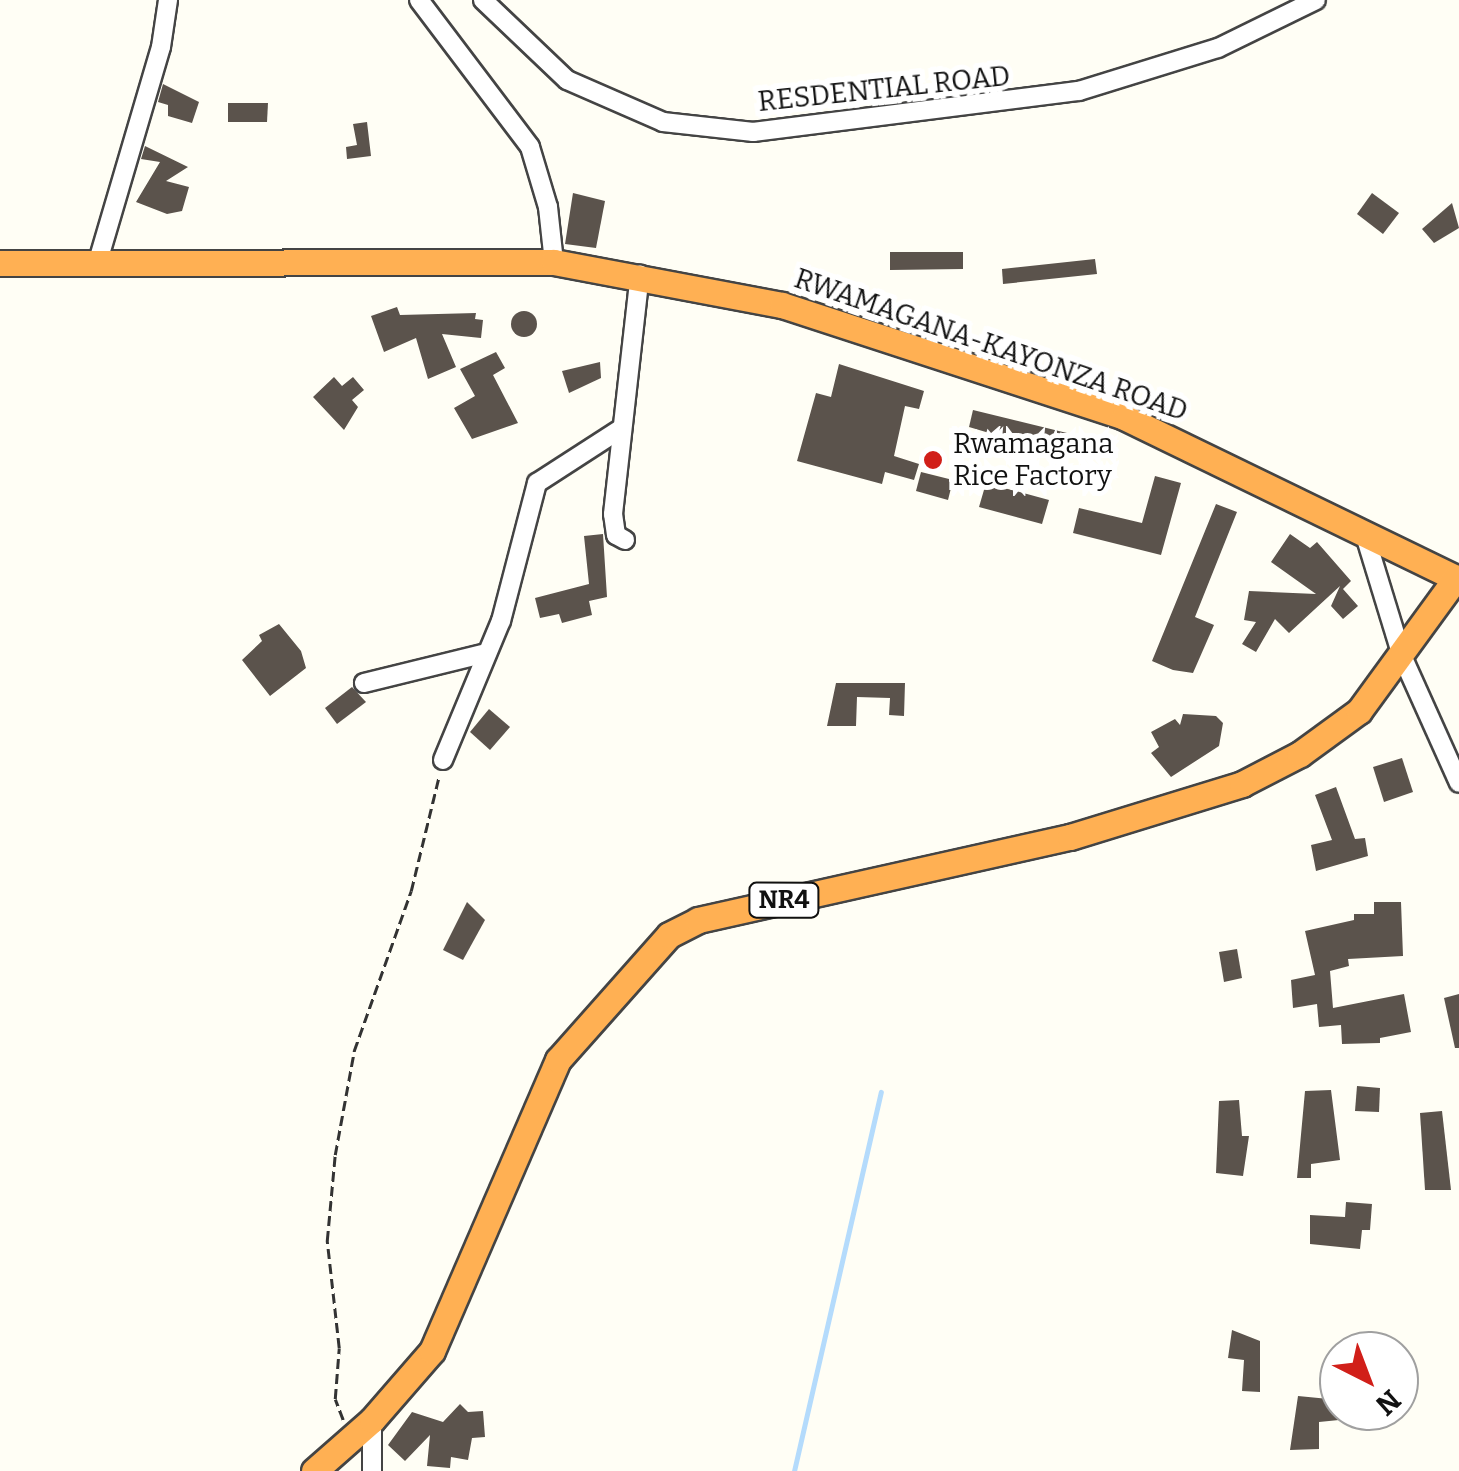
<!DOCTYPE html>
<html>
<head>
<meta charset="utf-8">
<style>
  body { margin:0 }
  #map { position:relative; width:1459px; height:1471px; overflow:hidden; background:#fffef5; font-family:Bitter,serif }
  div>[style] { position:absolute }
  .stream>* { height:5px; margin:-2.5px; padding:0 2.5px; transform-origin:2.5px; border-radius:2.5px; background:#b4dbfc }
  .building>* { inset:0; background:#5b534c }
  .round { border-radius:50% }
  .path>* { height:2.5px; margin-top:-1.25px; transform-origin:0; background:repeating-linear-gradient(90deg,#333 0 10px,transparent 0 15px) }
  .roads { filter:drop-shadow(2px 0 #444) drop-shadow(-2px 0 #444) drop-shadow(0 2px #444) drop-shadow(0 -2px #444) }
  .minor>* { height:18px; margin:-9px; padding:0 9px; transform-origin:9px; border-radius:9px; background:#fff }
  .highway>* { height:25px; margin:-12.5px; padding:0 12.5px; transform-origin:12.5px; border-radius:12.5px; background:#ffb053 }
  .dots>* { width:28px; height:28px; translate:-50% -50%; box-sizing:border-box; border:5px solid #fff; border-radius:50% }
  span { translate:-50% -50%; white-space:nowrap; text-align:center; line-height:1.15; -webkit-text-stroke:10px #fff; paint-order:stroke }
  .shield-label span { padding:2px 8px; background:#fff; border:2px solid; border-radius:8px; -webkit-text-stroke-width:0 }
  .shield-label { font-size:25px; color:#111; font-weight:700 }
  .street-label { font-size:28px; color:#111 }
  .poi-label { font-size:28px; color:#111 }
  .left { translate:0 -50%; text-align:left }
  .north { position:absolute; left:1319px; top:1331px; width:100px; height:100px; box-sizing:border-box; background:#fff; border:2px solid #a0a0a0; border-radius:50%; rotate:138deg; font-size:28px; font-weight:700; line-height:40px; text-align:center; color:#111 }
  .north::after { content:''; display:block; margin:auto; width:35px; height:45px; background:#d11f19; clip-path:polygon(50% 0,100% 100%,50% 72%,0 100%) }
</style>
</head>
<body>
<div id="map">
  <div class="stream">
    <div style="left:794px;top:1471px;width:389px;rotate:-77.1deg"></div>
  </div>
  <div class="building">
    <div style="clip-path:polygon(163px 84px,199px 102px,192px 123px,168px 116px,168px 105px,158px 102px)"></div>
    <div style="clip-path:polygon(228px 103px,268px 103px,267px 122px,228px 122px)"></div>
    <div style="clip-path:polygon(367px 122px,371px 156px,347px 159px,346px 147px,357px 145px,353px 124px)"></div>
    <div style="clip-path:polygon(145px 146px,188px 167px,166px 181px,189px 187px,182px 211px,167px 214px,136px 202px,160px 162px,141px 159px)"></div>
    <div style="clip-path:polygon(573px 193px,605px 201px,596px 248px,565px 244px)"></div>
    <div style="clip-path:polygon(1372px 193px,1399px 213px,1383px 234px,1357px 214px)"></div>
    <div style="clip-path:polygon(1452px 203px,1459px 228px,1434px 243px,1422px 229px)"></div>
    <div style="clip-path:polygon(890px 252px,963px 252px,963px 269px,890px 270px)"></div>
    <div style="clip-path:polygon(1095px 259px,1097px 274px,1003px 284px,1002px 269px)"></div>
    <div style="clip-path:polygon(397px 307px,400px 315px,476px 313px,475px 319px,483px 320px,481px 338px,442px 334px,456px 367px,428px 379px,416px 338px,384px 352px,371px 316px)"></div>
    <div class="round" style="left:511px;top:311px;width:26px;height:26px"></div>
    <div style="clip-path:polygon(496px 352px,505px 368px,493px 375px,518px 423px,472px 439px,454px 408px,475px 396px,460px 369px)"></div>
    <div style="clip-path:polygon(600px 362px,601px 378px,569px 393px,562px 371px)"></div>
    <div style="clip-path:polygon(839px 364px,924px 391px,919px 409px,905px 406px,894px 456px,919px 464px,914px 480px,885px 472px,882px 484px,797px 461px,816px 393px,831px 397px)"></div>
    <div style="clip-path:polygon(334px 377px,342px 386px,353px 377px,364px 390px,352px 400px,358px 407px,344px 430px,313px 397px)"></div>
    <div style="clip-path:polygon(973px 410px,1067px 433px,1060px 454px,969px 427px)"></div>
    <div style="clip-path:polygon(921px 472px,953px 480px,948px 500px,916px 491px)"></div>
    <div style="clip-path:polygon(1155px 476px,1181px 483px,1161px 555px,1073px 533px,1079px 508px,1142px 523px)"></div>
    <div style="clip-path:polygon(986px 483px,1049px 500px,1042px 524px,979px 507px)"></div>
    <div style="clip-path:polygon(1216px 504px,1237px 512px,1195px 617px,1214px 625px,1193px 673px,1173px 670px,1152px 661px)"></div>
    <div style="clip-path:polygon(603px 534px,607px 597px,589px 601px,592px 615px,562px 623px,559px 614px,540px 618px,535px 598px,589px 584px,584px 536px)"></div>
    <div style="clip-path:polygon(1290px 534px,1310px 548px,1317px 542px,1351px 581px,1343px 589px,1358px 606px,1343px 619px,1331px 606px,1340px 586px,1289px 633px,1275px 619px,1256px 652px,1242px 644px,1256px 622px,1244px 620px,1249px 591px,1316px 594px,1271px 562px)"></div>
    <div style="clip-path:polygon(279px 624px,301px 651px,306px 668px,270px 696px,242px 660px,262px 641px,259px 635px)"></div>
    <div style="clip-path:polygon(836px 683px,905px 683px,904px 716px,889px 715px,890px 698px,857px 697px,856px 726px,827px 726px)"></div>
    <div style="clip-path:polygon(352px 687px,366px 702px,337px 724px,325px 708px)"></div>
    <div style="clip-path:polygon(489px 709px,510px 727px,490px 750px,470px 732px)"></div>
    <div style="clip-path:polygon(1183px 714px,1216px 716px,1223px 723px,1219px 746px,1171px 777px,1151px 753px,1159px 747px,1151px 732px,1175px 719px,1180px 725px)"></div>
    <div style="clip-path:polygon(1402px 758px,1413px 792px,1384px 802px,1373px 767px)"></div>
    <div style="clip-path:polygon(1336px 787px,1355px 839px,1365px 838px,1368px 856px,1316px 871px,1311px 845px,1332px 840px,1315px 795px)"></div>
    <div style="clip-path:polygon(467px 902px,485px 920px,463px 960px,443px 950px)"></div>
    <div style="clip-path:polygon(1374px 902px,1401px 902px,1403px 956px,1348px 959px,1349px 966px,1330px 971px,1333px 1008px,1404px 994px,1411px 1032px,1380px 1038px,1380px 1043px,1342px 1044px,1341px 1025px,1319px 1027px,1317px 1004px,1293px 1008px,1291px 980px,1315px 975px,1305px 931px,1354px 920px,1354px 914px,1374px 914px)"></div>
    <div style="clip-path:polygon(1237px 949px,1242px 978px,1224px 982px,1219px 952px)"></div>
    <div style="clip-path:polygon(1459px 994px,1459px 1048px,1455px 1048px,1444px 998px)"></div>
    <div style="clip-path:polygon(1357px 1086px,1380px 1088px,1379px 1112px,1355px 1111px)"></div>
    <div style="clip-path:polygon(1331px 1090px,1340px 1160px,1311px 1164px,1311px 1178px,1297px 1178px,1305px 1091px)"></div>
    <div style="clip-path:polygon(1239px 1100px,1242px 1136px,1249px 1136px,1243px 1176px,1216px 1173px,1219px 1101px)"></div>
    <div style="clip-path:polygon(1442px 1111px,1451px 1190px,1425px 1190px,1420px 1113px)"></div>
    <div style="clip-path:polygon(1346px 1202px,1372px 1204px,1370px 1230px,1362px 1230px,1360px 1249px,1310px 1244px,1310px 1215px,1345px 1217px)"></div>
    <div style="clip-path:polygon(1232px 1330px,1260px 1341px,1260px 1392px,1242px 1391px,1244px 1360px,1228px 1358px)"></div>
    <div style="clip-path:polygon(1298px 1396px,1339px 1400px,1339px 1420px,1319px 1422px,1319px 1449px,1290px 1450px)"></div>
    <div style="clip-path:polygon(460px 1404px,468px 1412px,483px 1411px,485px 1437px,472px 1438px,468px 1460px,451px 1457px,450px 1468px,427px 1466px,430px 1435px,405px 1461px,388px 1445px,412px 1412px,443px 1422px)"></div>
  </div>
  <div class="path">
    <div style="left:343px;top:1420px;width:22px;rotate:-111deg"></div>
    <div style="left:335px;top:1399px;width:51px;rotate:-85.5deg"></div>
    <div style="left:339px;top:1348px;width:108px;rotate:-96.4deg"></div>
    <div style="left:327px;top:1241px;width:86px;rotate:-84.7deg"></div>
    <div style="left:335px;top:1155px;width:106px;rotate:-79.6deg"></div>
    <div style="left:354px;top:1051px;width:170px;rotate:-70.4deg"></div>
    <div style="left:411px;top:891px;width:118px;rotate:-76.3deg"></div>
  </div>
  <div class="roads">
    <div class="minor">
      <div style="left:419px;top:0;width:184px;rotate:52.9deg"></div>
      <div style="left:530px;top:147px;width:63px;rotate:73.3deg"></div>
      <div style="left:548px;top:207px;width:55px;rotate:83.8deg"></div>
      <div style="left:483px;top:0;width:116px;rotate:43.6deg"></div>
      <div style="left:567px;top:80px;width:105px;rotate:23.6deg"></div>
      <div style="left:663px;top:122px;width:91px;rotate:6.3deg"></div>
      <div style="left:753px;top:132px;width:329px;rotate:-7.2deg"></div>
      <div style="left:1079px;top:91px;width:145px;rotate:-17.2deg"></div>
      <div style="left:1218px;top:48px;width:109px;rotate:-26.1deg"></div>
      <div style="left:98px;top:261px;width:223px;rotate:-73.6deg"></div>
      <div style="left:161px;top:47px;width:48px;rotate:-81.5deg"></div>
      <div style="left:1364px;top:532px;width:130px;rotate:73deg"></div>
      <div style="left:1402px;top:656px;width:139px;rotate:65.8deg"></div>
      <div style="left:625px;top:540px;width:10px;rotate:-151deg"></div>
      <div style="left:616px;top:535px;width:21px;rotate:-98deg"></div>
      <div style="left:613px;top:514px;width:241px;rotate:-83.6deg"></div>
      <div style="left:364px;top:683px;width:126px;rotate:-13.8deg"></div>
      <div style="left:443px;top:760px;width:151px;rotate:-67.4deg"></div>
      <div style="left:501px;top:621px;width:143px;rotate:-75.4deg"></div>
      <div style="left:537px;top:483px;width:101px;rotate:-32.9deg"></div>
      <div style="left:372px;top:1471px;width:51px;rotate:-90deg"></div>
    </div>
    <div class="highway">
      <div style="left:0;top:263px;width:554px;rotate:-0.1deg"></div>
      <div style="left:554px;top:262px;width:232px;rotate:10.7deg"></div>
      <div style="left:782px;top:305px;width:360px;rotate:18.1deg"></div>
      <div style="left:1124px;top:417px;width:373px;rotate:25.9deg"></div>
      <div style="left:314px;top:1471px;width:77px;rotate:-41.3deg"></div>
      <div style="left:372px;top:1420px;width:91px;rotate:-49deg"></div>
      <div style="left:432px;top:1351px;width:317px;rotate:-66.6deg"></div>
      <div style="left:558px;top:1060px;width:167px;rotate:-48.4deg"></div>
      <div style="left:669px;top:935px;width:33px;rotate:-27deg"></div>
      <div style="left:698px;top:920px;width:381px;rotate:-12.6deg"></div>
      <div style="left:1070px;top:837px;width:180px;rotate:-17.1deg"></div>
      <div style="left:1242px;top:784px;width:65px;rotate:-27.3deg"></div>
      <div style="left:1300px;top:754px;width:73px;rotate:-36.1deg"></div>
      <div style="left:1359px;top:711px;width:165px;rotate:-53.9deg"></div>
    </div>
  </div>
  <div class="dots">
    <div style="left:933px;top:460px;background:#d11f19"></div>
  </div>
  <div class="shield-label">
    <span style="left:784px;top:900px">NR4</span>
  </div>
  <div class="street-label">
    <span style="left:884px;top:89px;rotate:-6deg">RESDENTIAL ROAD</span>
    <span style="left:991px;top:345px;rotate:19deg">RWAMAGANA-KAYONZA ROAD</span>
  </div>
  <div class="poi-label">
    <span class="left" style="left:953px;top:460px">Rwamagana<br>Rice Factory</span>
  </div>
  <div class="north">N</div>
</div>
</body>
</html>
